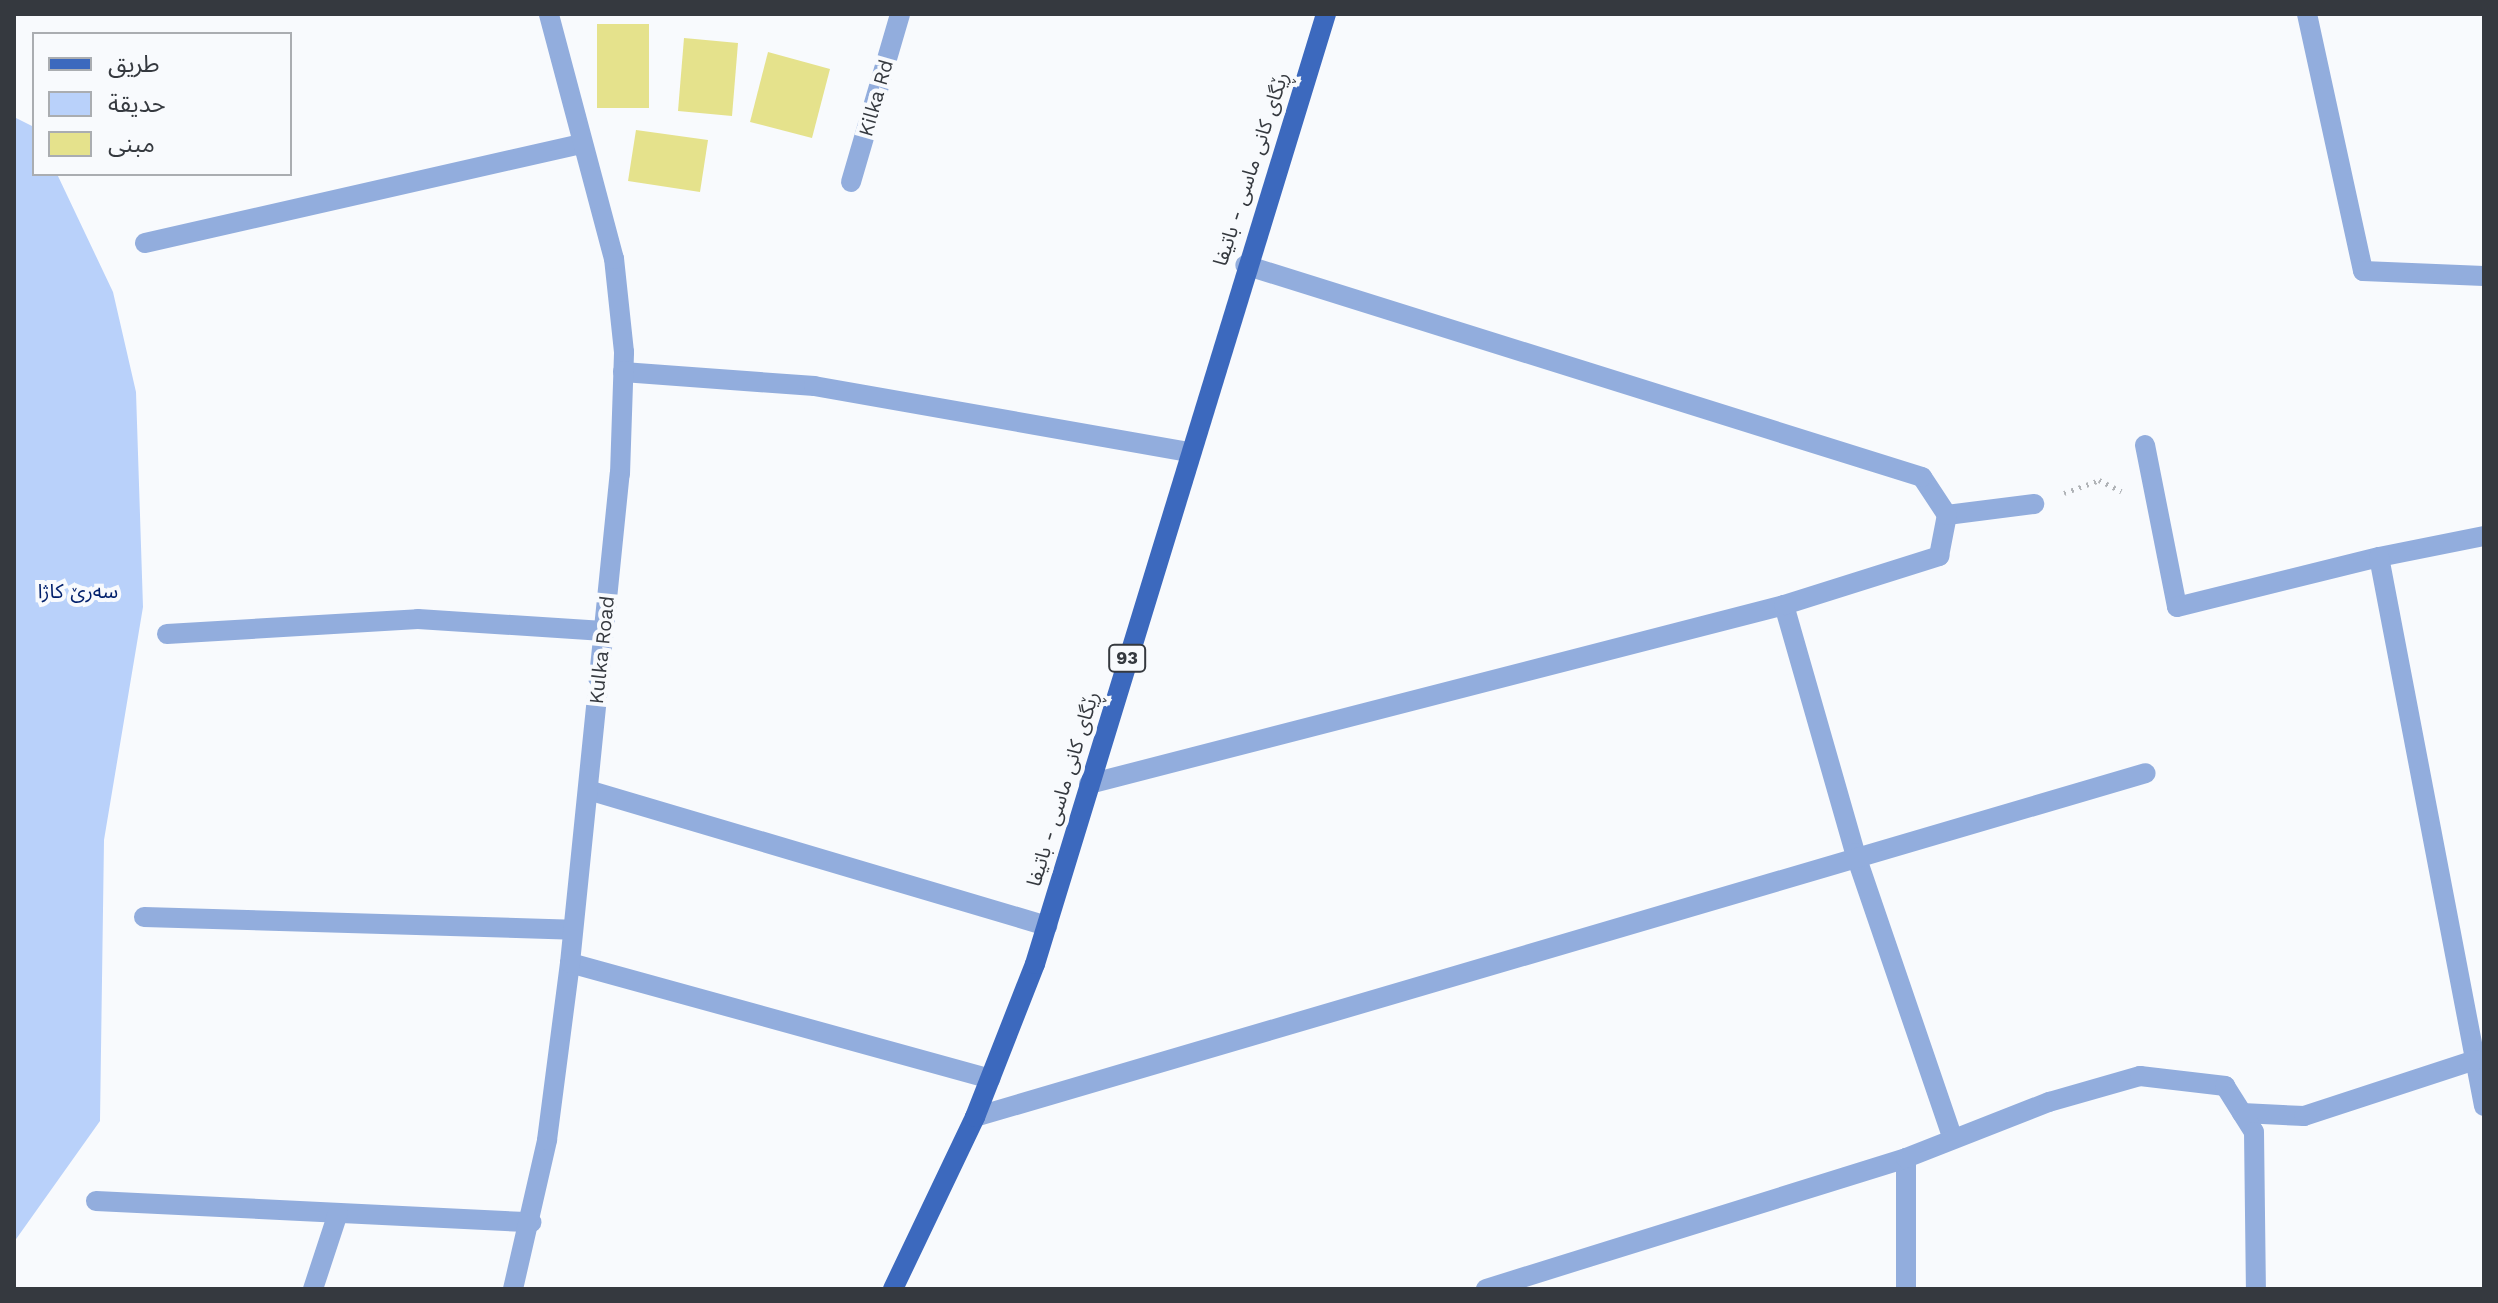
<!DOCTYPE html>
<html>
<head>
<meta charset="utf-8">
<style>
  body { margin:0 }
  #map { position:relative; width:2498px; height:1303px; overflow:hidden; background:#f8fafd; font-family:"Work Sans","Noto Sans Arabic",sans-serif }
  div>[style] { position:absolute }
  .green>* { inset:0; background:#b9d1fa }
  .building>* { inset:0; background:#e5e28c }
  .path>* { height:5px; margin-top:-2.5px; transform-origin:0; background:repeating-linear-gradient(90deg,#b0b3b7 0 2px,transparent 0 8px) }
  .service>* { height:20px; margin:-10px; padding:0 10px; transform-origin:10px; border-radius:10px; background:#92addd }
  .minor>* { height:20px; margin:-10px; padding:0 10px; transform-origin:10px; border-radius:10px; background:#92addd }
  .primary>* { height:20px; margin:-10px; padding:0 10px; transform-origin:10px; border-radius:10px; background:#3c69be }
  span { translate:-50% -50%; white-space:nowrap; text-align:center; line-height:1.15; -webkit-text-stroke:8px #f8fafd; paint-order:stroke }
  .shield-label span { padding:2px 6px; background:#f8fafd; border:2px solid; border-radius:6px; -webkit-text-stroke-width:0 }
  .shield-label { font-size:18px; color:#35393f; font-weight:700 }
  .street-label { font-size:20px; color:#35393f }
  .park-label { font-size:20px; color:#001f6b }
  .frame { position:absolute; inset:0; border:16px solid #35393f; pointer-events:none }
  .legend { position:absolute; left:32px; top:32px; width:260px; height:144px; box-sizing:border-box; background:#f8fafd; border:2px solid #aaadb1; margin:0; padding:10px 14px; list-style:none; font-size:24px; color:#35393f }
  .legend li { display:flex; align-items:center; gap:16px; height:40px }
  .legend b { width:40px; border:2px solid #aaadb1 }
</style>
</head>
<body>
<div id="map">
  <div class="green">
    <div style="clip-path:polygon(14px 117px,34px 127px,34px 174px,57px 174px,113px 292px,136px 392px,143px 607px,104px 840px,100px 1121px,14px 1242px)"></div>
  </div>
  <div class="building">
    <div style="clip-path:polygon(597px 24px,649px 24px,649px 108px,597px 108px)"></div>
    <div style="clip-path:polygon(684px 38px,738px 43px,732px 116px,678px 111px)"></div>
    <div style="clip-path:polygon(768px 52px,830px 69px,812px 138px,750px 122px)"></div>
    <div style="clip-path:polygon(636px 130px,708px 140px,700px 192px,628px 181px)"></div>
  </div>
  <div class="path">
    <div style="left:2064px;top:493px;width:37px;rotate:-20deg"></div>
    <div style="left:2099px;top:480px;width:25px;rotate:27deg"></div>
  </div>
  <div class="service">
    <div style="left:2307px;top:14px;width:263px;rotate:77.7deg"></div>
    <div style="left:2363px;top:271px;width:121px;rotate:2.4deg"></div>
    <div style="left:2145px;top:445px;width:165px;rotate:78.8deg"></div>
    <div style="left:2177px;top:607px;width:208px;rotate:-13.9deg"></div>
  </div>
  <div class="minor">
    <div style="left:851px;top:182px;width:175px;rotate:-73.7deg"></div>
    <div style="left:145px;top:243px;width:446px;rotate:-12.8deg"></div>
    <div style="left:623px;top:372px;width:192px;rotate:4.2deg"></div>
    <div style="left:814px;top:386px;width:381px;rotate:10deg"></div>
    <div style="left:1947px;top:515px;width:88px;rotate:-7.2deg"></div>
    <div style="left:2484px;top:536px;width:107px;rotate:168.7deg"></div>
    <div style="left:2379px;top:557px;width:559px;rotate:79.17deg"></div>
    <div style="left:1784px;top:605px;width:258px;rotate:74deg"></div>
    <div style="left:1855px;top:853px;width:302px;rotate:71.1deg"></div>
    <div style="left:167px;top:634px;width:251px;rotate:-3.4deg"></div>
    <div style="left:418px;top:619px;width:186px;rotate:3.7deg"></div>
    <div style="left:1089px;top:784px;width:718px;rotate:-14.44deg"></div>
    <div style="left:1784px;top:605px;width:163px;rotate:-17.5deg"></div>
    <div style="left:1939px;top:556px;width:42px;rotate:-79deg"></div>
    <div style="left:1947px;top:515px;width:45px;rotate:-123.3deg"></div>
    <div style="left:1922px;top:477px;width:709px;rotate:-162.61deg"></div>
    <div style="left:588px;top:790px;width:479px;rotate:16.5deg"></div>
    <div style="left:144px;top:917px;width:429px;rotate:1.7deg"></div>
    <div style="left:570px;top:963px;width:436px;rotate:15.4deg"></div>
    <div style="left:2242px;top:1113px;width:62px;rotate:2.8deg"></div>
    <div style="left:2304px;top:1116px;width:180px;rotate:-18.1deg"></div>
    <div style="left:975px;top:1117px;width:1220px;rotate:-16.37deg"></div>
    <div style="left:1906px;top:1158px;width:131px;rotate:90deg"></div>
    <div style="left:96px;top:1201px;width:436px;rotate:2.8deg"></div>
    <div style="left:313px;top:1289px;width:80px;rotate:-71.8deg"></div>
    <div style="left:513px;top:1289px;width:153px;rotate:-77.1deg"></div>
    <div style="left:547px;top:1140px;width:178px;rotate:-82.6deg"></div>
    <div style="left:570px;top:963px;width:492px;rotate:-84.2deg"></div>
    <div style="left:620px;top:474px;width:122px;rotate:-88.1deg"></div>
    <div style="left:624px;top:352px;width:94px;rotate:-96.1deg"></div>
    <div style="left:614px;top:259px;width:253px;rotate:-104.9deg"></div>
    <div style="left:1486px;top:1289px;width:440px;rotate:-17.3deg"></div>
    <div style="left:1906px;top:1158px;width:154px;rotate:-21.4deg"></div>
    <div style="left:2049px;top:1102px;width:95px;rotate:-15.9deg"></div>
    <div style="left:2140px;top:1076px;width:86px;rotate:6.7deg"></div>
    <div style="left:2225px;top:1086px;width:54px;rotate:57.8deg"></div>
    <div style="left:2254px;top:1132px;width:157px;rotate:89.3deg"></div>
  </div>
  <div class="primary">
    <div style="left:893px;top:1289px;width:191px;rotate:-64.5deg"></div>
    <div style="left:975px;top:1117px;width:164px;rotate:-68.6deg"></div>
    <div style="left:1035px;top:964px;width:994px;rotate:-72.97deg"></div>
  </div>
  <div class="shield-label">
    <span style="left:1127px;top:658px">93</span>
  </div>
  <div class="street-label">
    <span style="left:876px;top:98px;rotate:-74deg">Kilka Rd</span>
    <span style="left:1251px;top:169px;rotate:-72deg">ڕێگای کانی ماسی - باتيفا</span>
    <span style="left:602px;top:650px;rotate:-84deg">Kulka Road</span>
    <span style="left:1063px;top:789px;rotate:-73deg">ڕێگای کانی ماسی - باتيفا</span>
  </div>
  <div class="park-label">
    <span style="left:78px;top:591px">سەرێ کاژا</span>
  </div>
  <div class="frame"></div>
  <ul class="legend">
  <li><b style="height:10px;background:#3c69be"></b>طريق</li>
  <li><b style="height:22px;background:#b9d1fa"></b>حديقة</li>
  <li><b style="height:22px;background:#e5e28c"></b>مبنى</li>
  </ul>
</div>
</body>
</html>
